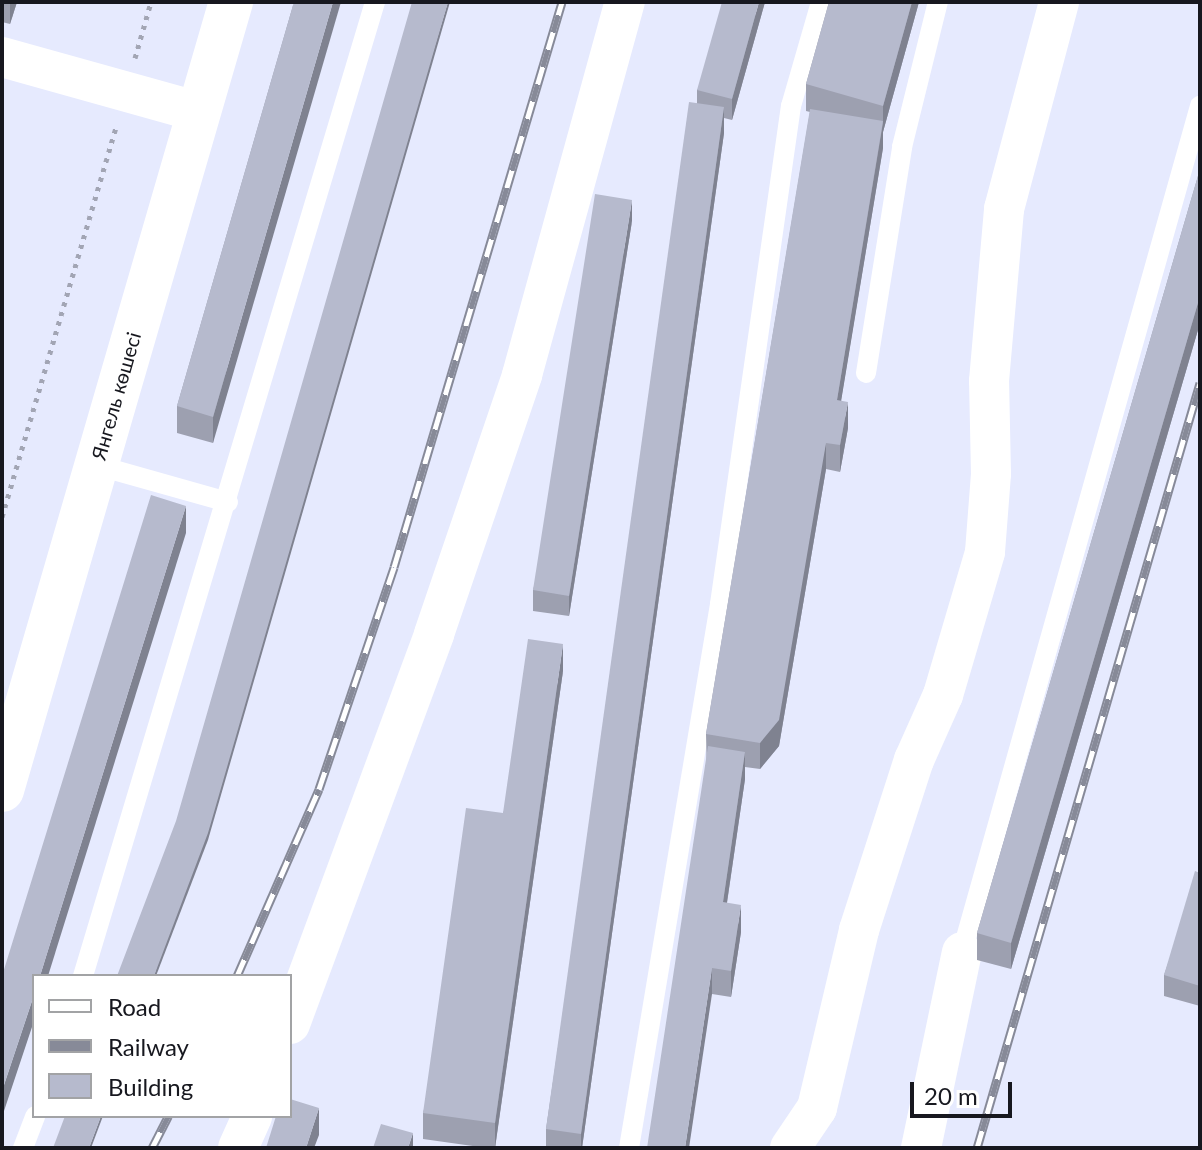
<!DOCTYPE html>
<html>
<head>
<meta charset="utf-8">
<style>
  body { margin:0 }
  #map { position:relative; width:1202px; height:1150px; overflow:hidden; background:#e6eafe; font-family:Lato,sans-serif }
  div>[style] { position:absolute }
  .path>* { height:5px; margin-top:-2.5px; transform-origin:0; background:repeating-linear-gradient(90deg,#a2a5b4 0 4px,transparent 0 10px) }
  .service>* { height:20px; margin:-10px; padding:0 10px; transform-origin:10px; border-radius:10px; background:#fff }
  .minor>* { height:40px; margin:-20px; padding:0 20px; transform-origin:20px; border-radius:20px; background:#fff }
  .tertiary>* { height:44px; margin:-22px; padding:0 22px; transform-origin:22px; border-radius:22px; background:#fff }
  .rail>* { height:9px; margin-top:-4.5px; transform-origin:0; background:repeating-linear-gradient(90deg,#fff 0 18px,#878a98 0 36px); box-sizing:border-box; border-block:2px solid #878a98 }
  .wall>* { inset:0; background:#9da0b0 }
  .shaded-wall>* { inset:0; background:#7f8290 }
  .building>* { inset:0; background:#b6bacd }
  span { translate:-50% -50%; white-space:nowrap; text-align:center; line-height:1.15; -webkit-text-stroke:6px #fff; paint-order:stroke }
  .street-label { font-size:20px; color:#17181f }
  .frame { position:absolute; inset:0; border:4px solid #17181f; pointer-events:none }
  .legend { position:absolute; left:32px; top:974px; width:260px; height:144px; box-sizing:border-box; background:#fff; border:2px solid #a2a3a5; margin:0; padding:10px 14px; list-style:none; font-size:24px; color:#17181f }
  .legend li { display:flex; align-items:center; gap:16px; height:40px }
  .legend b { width:40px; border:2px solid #a2a3a5 }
  .scale { position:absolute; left:910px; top:1082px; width:102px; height:36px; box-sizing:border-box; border:4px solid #17181f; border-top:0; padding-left:10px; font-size:24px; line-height:28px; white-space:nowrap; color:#17181f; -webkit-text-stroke:6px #fff; paint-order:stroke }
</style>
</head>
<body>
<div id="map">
  <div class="path">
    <div style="left:135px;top:58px;width:58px;rotate:-74.1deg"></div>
    <div style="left:2px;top:517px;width:407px;rotate:-73.7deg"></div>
  </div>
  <div class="service">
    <div style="left:866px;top:373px;width:229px;rotate:-80.9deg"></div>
    <div style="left:902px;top:147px;width:149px;rotate:-76.1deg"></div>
    <div style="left:96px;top:465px;width:137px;rotate:15.7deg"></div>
    <div style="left:962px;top:952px;width:879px;rotate:-74.29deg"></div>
    <div style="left:83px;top:976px;width:1017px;rotate:-73.31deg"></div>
    <div style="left:23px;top:1148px;width:34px;rotate:-69deg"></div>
    <div style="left:629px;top:1148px;width:552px;rotate:-80.5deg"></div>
    <div style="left:720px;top:604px;width:503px;rotate:-81.89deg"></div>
    <div style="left:791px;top:106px;width:108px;rotate:-73.9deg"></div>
  </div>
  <div class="minor">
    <div style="left:2px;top:57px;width:205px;rotate:15.6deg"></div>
    <div style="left:290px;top:1024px;width:416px;rotate:-69.7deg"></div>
    <div style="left:434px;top:634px;width:274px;rotate:-71.2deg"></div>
    <div style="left:522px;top:375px;width:387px;rotate:-74.6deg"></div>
    <div style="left:238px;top:1148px;width:35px;rotate:-66deg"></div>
    <div style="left:790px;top:1148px;width:48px;rotate:-56deg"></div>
    <div style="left:817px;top:1108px;width:183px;rotate:-76.7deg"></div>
    <div style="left:859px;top:930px;width:179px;rotate:-72.1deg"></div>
    <div style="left:914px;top:760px;width:71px;rotate:-66deg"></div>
    <div style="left:943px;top:695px;width:149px;rotate:-73.6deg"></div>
    <div style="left:985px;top:552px;width:78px;rotate:-85.6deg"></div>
    <div style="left:991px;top:474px;width:93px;rotate:-91.2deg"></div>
    <div style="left:989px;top:381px;width:173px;rotate:-85deg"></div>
    <div style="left:1004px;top:209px;width:214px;rotate:-75.1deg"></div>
    <div style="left:921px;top:1148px;width:200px;rotate:-78.2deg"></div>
  </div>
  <div class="tertiary">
    <div style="left:2px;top:790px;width:821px;rotate:-73.8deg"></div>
  </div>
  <div class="rail">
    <div style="left:237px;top:976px;width:204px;rotate:-66.3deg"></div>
    <div style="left:319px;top:789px;width:234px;rotate:-71.3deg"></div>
    <div style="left:394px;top:567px;width:589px;rotate:-73.44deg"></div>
    <div style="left:152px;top:1148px;width:36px;rotate:-63deg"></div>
    <div style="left:977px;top:1148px;width:797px;rotate:-73.75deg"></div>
  </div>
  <div class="wall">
    <div style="clip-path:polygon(2px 2px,17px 2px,10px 24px,2px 22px)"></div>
    <div style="clip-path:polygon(294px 2px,213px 443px,177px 433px,177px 406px)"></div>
    <div style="clip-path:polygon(765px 2px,732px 120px,724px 118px,724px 133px,582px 1148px,546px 1148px,546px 1129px,697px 103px,697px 90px)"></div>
    <div style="clip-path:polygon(829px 2px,919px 2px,883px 132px,883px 148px,841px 400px,848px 428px,840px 472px,826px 469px,779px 746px,760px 769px,745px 767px,745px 779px,727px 903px,741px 932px,731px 997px,712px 994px,706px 734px,810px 112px,806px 111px,806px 84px)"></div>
    <div style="clip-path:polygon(1200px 169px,1200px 323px,1011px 969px,977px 960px,977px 933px)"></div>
    <div style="clip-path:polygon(632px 221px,569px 616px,533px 611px,533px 590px)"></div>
    <div style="clip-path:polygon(563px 671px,495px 1148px,487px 1148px,423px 1139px,423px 1113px,503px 813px)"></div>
    <div style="clip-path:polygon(1200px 873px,1200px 1006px,1164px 996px,1164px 975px)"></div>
  </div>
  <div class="shaded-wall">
    <div style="clip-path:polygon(10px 2px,17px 2px,10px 24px)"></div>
    <div style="clip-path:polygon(333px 2px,341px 2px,213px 443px,213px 417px)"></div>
    <div style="clip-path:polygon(448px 2px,450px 2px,208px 840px,156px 976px,154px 976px)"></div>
    <div style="clip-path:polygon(759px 2px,765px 2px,732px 120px,732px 99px)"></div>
    <div style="clip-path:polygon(912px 2px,919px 2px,883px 132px,883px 148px,837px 426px,837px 400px,883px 123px,883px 106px)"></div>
    <div style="clip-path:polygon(724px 107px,724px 133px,582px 1148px,581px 1148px,581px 1134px)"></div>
    <div style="clip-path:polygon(632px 200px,632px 221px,569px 616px,569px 596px)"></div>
    <div style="clip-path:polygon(1200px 296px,1200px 323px,1011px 969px,1011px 943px)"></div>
    <div style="clip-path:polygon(848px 402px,848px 428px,840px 472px,840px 445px)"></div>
    <div style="clip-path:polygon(826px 443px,826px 469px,779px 746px,760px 769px,760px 743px)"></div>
    <div style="clip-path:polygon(186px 506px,186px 533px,48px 976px,40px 976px)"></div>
    <div style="clip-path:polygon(563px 644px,563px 671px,495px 1148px,495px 1123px)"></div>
    <div style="clip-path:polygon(745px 752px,745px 779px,723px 929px,723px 902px)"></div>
    <div style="clip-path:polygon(741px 905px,741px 932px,731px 997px,731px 971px)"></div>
    <div style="clip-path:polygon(712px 968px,712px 994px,689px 1148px,685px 1148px)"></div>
    <div style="clip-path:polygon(34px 995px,34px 1021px,2px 1117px,2px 1091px)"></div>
    <div style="clip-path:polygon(319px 1108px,319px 1135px,314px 1148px,306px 1148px)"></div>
    <div style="clip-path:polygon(101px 1116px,103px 1116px,91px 1148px,89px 1148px)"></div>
    <div style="clip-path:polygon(413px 1133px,413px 1148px,408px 1148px)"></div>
  </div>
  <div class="building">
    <div style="clip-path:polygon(294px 2px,333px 2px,213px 417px,177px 406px)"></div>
    <div style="clip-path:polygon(412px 2px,448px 2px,208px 833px,154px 976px,117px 976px,176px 821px)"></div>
    <div style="clip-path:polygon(722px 2px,759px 2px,732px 99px,697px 90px)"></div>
    <div style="clip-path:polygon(829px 2px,912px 2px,883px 106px,806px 84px)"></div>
    <div style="clip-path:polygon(689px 102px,724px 107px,581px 1134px,546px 1129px)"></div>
    <div style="clip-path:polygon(810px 109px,883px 121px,837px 400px,848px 402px,840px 445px,826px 443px,779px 720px,760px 743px,706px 734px)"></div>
    <div style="clip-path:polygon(1200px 169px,1200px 296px,1011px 943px,977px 933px)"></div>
    <div style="clip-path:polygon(595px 194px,632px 200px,569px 596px,533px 590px)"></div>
    <div style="clip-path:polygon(151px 495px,186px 506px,40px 976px,34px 976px,34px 995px,2px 1091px,2px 976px)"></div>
    <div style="clip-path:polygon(528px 639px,563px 644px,495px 1123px,423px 1113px,466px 808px,503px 813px)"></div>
    <div style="clip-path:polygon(708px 746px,745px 752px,723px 902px,741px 905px,731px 971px,712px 968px,685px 1148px,647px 1148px)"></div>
    <div style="clip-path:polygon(1195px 871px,1200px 873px,1200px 986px,1164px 975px)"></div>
    <div style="clip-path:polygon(290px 1099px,319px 1108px,306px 1148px,266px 1148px,276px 1116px,290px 1116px)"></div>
    <div style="clip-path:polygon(65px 1116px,101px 1116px,89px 1148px,53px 1148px)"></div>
    <div style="clip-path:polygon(381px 1124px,413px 1133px,408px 1148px,373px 1148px)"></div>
  </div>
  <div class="street-label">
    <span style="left:116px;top:396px;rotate:-74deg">Янгель көшесі</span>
  </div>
  <div class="frame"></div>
  <ul class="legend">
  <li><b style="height:10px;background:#fff"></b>Road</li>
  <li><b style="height:10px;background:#878a98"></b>Railway</li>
  <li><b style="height:22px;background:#b6bacd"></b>Building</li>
  </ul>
  <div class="scale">20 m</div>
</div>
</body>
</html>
